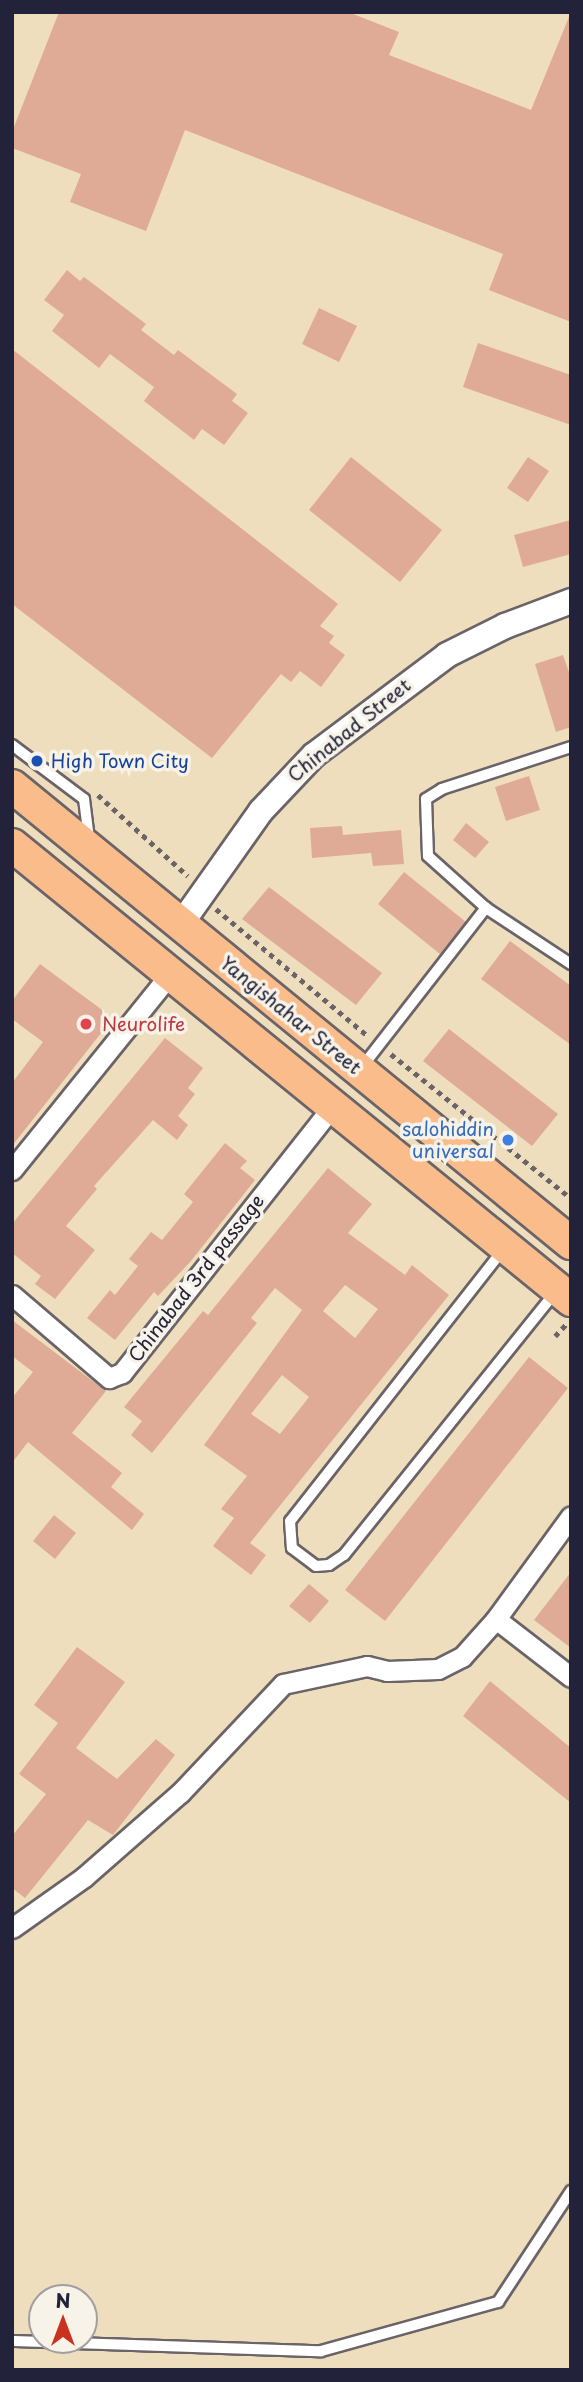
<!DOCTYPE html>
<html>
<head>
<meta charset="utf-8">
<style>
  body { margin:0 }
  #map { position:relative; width:583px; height:2382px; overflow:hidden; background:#efdebd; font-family:"Playpen Sans",sans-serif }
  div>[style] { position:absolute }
  .building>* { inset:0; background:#e0ab96 }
  .path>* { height:4.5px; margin-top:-2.25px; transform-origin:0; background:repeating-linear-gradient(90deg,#6a6468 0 5px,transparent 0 10px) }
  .roads { filter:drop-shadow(2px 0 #6a6468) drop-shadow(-2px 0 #6a6468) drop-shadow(0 2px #6a6468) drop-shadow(0 -2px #6a6468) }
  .service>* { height:10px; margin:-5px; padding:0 5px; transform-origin:5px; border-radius:5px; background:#fff }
  .minor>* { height:19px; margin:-9.5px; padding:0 9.5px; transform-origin:9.5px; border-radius:9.5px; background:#fff }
  .tertiary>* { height:24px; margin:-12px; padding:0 12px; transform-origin:12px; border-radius:12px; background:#fff }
  .primary>* { height:32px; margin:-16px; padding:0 16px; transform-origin:16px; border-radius:16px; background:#fabc8b }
  .dots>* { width:19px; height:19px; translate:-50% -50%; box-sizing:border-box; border:4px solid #f7f3e8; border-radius:50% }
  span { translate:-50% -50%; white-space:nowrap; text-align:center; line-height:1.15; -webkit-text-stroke:7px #f7f3e8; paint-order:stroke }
  .street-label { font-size:19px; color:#22223b }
  .transit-label { font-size:19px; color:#164399 }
  .left { translate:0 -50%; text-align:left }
  .health-label { font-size:19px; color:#be3a42 }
  .shop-label { font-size:19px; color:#366cbe }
  .right { translate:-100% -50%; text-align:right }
  .frame { position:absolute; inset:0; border:14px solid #22223b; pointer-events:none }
  .north { position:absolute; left:28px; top:2284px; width:70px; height:70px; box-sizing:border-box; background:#f7f3e8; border:2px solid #a29fa3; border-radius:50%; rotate:0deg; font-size:19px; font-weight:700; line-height:28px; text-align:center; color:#22223b }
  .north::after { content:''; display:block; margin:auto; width:24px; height:32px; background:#c8321e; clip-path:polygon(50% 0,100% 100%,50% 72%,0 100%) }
</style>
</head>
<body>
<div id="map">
  <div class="building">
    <div style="clip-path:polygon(59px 12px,348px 12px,399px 32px,389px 55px,531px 110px,571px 12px,571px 322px,489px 290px,503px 254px,185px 130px,146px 231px,70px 202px,81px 174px,12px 148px,12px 132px)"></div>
    <div style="clip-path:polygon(67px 270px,80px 281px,84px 277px,146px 324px,141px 330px,174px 355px,178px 350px,237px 394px,232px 401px,248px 413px,224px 445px,202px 429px,194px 440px,144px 401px,154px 387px,110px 354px,99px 368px,52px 331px,64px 315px,44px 300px)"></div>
    <div style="clip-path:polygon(319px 308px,357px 326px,339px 362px,302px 344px)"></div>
    <div style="clip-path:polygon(478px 343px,571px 375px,571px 425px,463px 387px)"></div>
    <div style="clip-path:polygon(12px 349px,338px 604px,320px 626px,334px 636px,329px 643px,345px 655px,321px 687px,300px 671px,291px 682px,281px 674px,212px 758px,12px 604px)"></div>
    <div style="clip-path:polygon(351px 457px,442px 530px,400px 582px,309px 510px)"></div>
    <div style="clip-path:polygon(528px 457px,549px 471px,528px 502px,507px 488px)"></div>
    <div style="clip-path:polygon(571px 520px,571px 554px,523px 567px,514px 535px)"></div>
    <div style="clip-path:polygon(563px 655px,571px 678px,571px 727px,556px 732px,535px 664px)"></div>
    <div style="clip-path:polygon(529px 776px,540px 810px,506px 821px,495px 787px)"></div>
    <div style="clip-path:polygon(466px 823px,489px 842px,475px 858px,453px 840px)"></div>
    <div style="clip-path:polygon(342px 826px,343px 835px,401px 830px,404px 864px,373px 866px,371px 853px,312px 858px,310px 828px)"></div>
    <div style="clip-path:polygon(404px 872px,466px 922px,440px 954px,378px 904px)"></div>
    <div style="clip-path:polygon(269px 887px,382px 973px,356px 1005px,242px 919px)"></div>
    <div style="clip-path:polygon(510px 941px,571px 986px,571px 1045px,481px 979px)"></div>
    <div style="clip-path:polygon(40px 964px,113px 1018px,12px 1146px,12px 1083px,43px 1042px,12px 1019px,12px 1001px)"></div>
    <div style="clip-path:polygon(449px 1029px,558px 1114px,532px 1146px,423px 1061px)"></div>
    <div style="clip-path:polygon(165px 1038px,203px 1068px,188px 1088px,195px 1094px,178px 1116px,188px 1125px,177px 1140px,153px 1120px,94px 1186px,97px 1189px,66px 1226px,95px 1250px,55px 1299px,35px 1284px,41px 1276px,12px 1253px,12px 1224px)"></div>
    <div style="clip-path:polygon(225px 1143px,247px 1161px,240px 1168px,255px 1180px,191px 1261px,158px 1296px,154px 1292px,115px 1340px,87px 1318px,110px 1290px,115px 1295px,138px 1266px,129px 1259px,151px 1232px,162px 1240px,193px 1202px,184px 1194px)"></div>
    <div style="clip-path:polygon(evenodd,328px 1168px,372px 1204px,348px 1233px,405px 1275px,412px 1265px,449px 1295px,250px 1543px,266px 1555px,251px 1575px,213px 1546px,234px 1518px,221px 1509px,247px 1476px,204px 1445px,302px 1310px,275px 1288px,251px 1318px,257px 1323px,152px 1453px,131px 1435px,142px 1421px,124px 1407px,203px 1311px,208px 1315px,328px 1168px,345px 1285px,378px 1309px,355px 1338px,323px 1311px,345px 1285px,328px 1168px,282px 1375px,309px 1397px,280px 1434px,251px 1414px,282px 1375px)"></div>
    <div style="clip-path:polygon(12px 1320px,106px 1391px,72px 1433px,122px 1473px,111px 1487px,144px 1514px,132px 1530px,28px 1442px,12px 1463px,12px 1398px,33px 1372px,12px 1356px)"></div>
    <div style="clip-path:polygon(529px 1357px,568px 1388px,385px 1621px,345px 1590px)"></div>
    <div style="clip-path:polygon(54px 1515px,76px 1533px,55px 1559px,33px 1541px)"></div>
    <div style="clip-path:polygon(571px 1572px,571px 1648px,534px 1620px)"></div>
    <div style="clip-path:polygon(309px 1584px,329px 1601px,310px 1623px,289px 1606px)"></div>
    <div style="clip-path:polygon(77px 1647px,125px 1682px,76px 1748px,117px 1779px,156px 1739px,175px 1755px,113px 1835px,88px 1820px,25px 1898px,12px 1888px,12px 1836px,46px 1794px,19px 1774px,58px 1723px,34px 1705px)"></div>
    <div style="clip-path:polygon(490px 1681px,571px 1748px,571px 1803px,463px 1716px)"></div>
  </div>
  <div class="path">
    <div style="left:98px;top:795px;width:121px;rotate:42deg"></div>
    <div style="left:216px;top:909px;width:198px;rotate:39.9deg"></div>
    <div style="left:391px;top:1054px;width:231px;rotate:38.7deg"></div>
    <div style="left:555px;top:1336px;width:16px;rotate:-47deg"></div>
  </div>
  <div class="roads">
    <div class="service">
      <div style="left:12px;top:745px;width:90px;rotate:36.9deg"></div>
      <div style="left:84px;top:799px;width:40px;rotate:82.9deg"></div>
      <div style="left:571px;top:747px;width:136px;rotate:162deg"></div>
      <div style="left:442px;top:789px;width:19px;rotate:148deg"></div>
      <div style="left:426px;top:799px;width:57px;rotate:88deg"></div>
      <div style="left:428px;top:856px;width:78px;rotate:41.9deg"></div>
      <div style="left:486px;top:908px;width:102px;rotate:33.4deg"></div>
      <div style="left:362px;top:1067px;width:202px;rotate:-52.1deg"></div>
      <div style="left:502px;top:1251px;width:343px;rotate:128.1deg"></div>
      <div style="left:290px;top:1521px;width:27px;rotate:86deg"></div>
      <div style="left:292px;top:1548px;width:30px;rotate:37deg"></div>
      <div style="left:316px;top:1566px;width:13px;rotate:-4deg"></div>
      <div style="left:329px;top:1565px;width:18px;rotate:-34deg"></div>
      <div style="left:344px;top:1555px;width:336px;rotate:-51.2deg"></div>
      <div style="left:12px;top:2341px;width:309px;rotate:1.9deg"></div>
      <div style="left:321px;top:2351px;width:184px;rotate:-15.5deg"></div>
      <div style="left:498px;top:2302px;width:133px;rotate:-56.7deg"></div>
    </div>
    <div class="minor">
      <div style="left:12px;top:1170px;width:252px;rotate:-51.1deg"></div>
      <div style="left:12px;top:1295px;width:128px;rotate:40.6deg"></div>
      <div style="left:109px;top:1378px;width:14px;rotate:-21deg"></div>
      <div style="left:122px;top:1373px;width:340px;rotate:-51.7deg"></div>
      <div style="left:496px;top:1619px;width:95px;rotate:37.7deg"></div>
      <div style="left:12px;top:1928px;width:88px;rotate:-35.3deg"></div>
      <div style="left:84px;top:1877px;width:128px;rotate:-41.2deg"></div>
      <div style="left:180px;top:1793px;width:150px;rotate:-46.6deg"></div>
      <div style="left:283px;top:1684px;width:86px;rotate:-12.1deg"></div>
      <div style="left:367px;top:1666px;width:21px;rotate:14deg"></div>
      <div style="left:387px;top:1671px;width:51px;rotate:-2.2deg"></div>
      <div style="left:438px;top:1669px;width:27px;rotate:-27deg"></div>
      <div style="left:462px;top:1657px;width:51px;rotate:-48.2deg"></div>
      <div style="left:496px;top:1619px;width:127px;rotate:-53.9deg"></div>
    </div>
    <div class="tertiary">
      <div style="left:181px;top:924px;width:138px;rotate:-54.7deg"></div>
      <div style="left:261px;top:811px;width:77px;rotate:-46.6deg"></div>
      <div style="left:314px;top:755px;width:166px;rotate:-36.9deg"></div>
      <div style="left:447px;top:655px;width:65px;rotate:-26.6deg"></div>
      <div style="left:505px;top:626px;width:71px;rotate:-20.7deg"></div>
    </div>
    <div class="primary">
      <div style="left:12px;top:786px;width:722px;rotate:39.27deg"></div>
      <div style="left:12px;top:845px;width:721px;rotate:39.14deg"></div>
    </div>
  </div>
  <div class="dots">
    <div style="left:37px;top:761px;background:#1a4fb4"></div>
    <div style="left:86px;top:1024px;background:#e0444e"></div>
    <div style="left:508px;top:1140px;background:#3f7fe0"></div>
  </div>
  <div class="street-label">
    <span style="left:349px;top:730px;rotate:-39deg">Chinabad Street</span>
    <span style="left:291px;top:1015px;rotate:39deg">Yangishahar Street</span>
    <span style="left:196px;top:1278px;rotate:-52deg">Chinabad 3rd passage</span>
  </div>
  <div class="transit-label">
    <span class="left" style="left:51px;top:761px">High Town City</span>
  </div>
  <div class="health-label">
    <span class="left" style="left:102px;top:1024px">Neurolife</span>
  </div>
  <div class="shop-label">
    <span class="right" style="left:494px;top:1140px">salohiddin<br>universal</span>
  </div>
  <div class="frame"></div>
  <div class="north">N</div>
</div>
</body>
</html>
